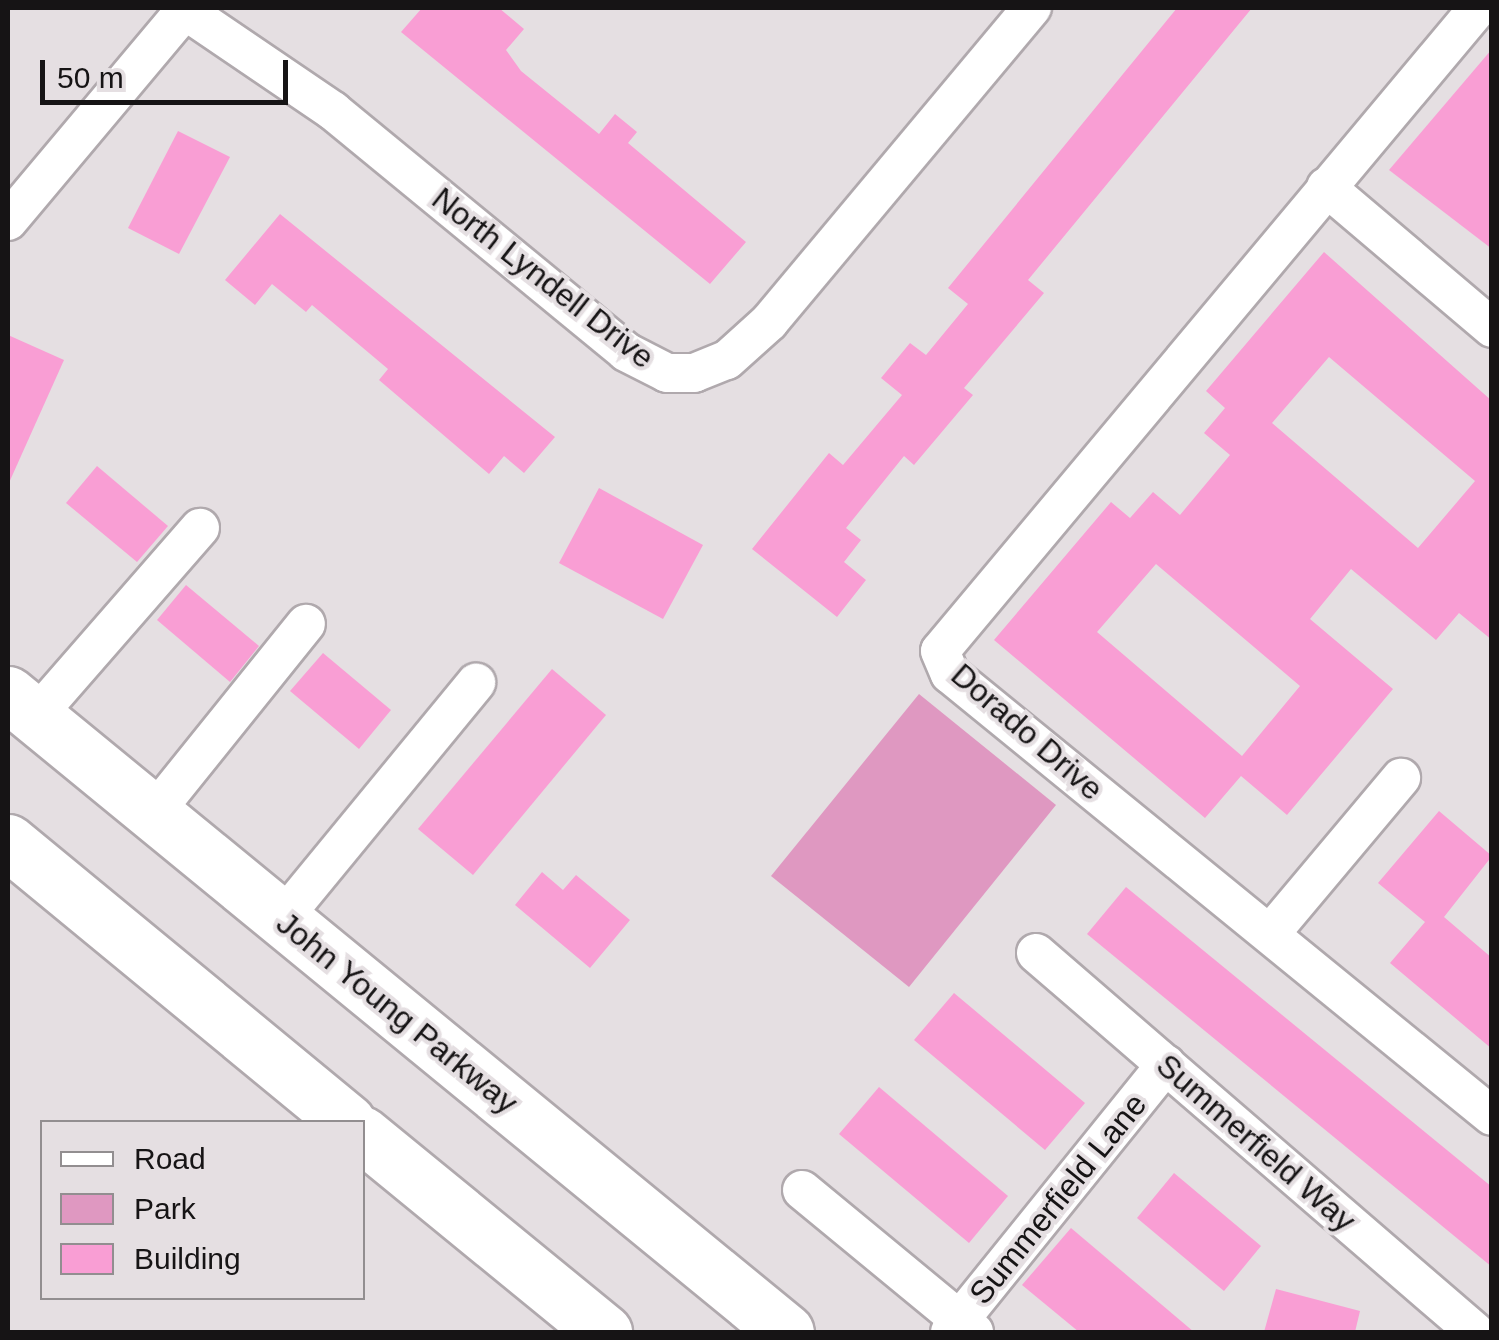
<!DOCTYPE html>
<html>
<head>
<meta charset="utf-8">
<style>
  body { margin:0 }
  #map { position:relative; width:1499px; height:1340px; overflow:hidden; background:#e5dfe2; font-family:Arial,sans-serif }
  div>[style] { position:absolute }
  .green>* { inset:0; background:#df98c1 }
  .building>* { inset:0; background:#f99ed4 }
  .roads { filter:drop-shadow(2px 0 #b0a9ad) drop-shadow(-2px 0 #b0a9ad) drop-shadow(0 2px #b0a9ad) drop-shadow(0 -2px #b0a9ad) }
  .minor>* { height:38px; margin:-19px; padding:0 19px; transform-origin:19px; border-radius:19px; background:#fff }
  .highway>* { height:55px; margin:-27.5px; padding:0 27.5px; transform-origin:27.5px; border-radius:27.5px; background:#fff }
  span { translate:-50% -50%; white-space:nowrap; text-align:center; line-height:1.15; -webkit-text-stroke:8px #e5dfe2; paint-order:stroke }
  .street-label { font-size:32px; color:#161415 }
  .frame { position:absolute; inset:0; border:10px solid #161415; pointer-events:none }
  .legend { position:absolute; left:40px; top:1120px; width:325px; height:180px; box-sizing:border-box; background:#e5dfe2; border:2px solid #928e90; margin:0; padding:12px 18px; list-style:none; font-size:30px; color:#161415 }
  .legend li { display:flex; align-items:center; gap:20px; height:50px }
  .legend b { width:50px; border:2px solid #928e90 }
  .scale { position:absolute; left:40px; top:60px; width:248px; height:45px; box-sizing:border-box; border:5px solid #161415; border-top:0; padding-left:12px; font-size:30px; line-height:35px; white-space:nowrap; color:#161415; -webkit-text-stroke:8px #e5dfe2; paint-order:stroke }
</style>
</head>
<body>
<div id="map">
  <div class="green">
    <div style="clip-path:polygon(919px 694px,1056px 805px,909px 987px,771px 876px)"></div>
  </div>
  <div class="building">
    <div style="clip-path:polygon(422px 8px,499px 8px,524px 29px,506px 50px,521px 71px,599px 134px,615px 114px,637px 132px,628px 143px,746px 242px,710px 284px,401px 32px)"></div>
    <div style="clip-path:polygon(1177px 8px,1252px 8px,1028px 280px,1044px 293px,964px 388px,973px 395px,914px 465px,904px 456px,846px 528px,861px 540px,844px 562px,866px 580px,837px 617px,752px 549px,829px 453px,843px 465px,902px 395px,881px 378px,910px 343px,926px 355px,968px 304px,948px 288px)"></div>
    <div style="clip-path:polygon(1492px 49px,1492px 249px,1389px 170px)"></div>
    <div style="clip-path:polygon(178px 131px,230px 157px,179px 254px,128px 228px)"></div>
    <div style="clip-path:polygon(280px 214px,555px 437px,524px 473px,504px 456px,489px 474px,379px 380px,388px 369px,312px 305px,306px 312px,272px 284px,255px 305px,225px 280px)"></div>
    <div style="clip-path:polygon(evenodd,1324px 252px,1492px 401px,1492px 640px,1459px 613px,1436px 640px,1351px 569px,1310px 619px,1393px 689px,1287px 815px,1241px 776px,1205px 818px,994px 640px,1111px 502px,1130px 518px,1153px 492px,1180px 515px,1230px 455px,1204px 433px,1225px 408px,1206px 391px,1324px 252px,1329px 357px,1475px 481px,1418px 548px,1272px 423px,1329px 357px,1324px 252px,1156px 564px,1300px 686px,1242px 756px,1097px 632px,1156px 564px)"></div>
    <div style="clip-path:polygon(8px 335px,64px 360px,8px 485px)"></div>
    <div style="clip-path:polygon(97px 466px,168px 526px,137px 562px,66px 503px)"></div>
    <div style="clip-path:polygon(599px 488px,703px 545px,663px 619px,559px 563px)"></div>
    <div style="clip-path:polygon(186px 585px,259px 646px,230px 682px,157px 620px)"></div>
    <div style="clip-path:polygon(323px 653px,391px 710px,359px 749px,290px 691px)"></div>
    <div style="clip-path:polygon(552px 669px,606px 715px,473px 875px,418px 829px)"></div>
    <div style="clip-path:polygon(1439px 811px,1492px 856px,1444px 917px,1492px 958px,1492px 1049px,1390px 963px,1425px 922px,1378px 883px)"></div>
    <div style="clip-path:polygon(542px 872px,563px 890px,576px 875px,630px 920px,590px 968px,515px 905px)"></div>
    <div style="clip-path:polygon(1126px 887px,1492px 1187px,1492px 1267px,1087px 934px)"></div>
    <div style="clip-path:polygon(954px 993px,1085px 1103px,1045px 1150px,914px 1040px)"></div>
    <div style="clip-path:polygon(879px 1087px,1008px 1196px,969px 1243px,839px 1134px)"></div>
    <div style="clip-path:polygon(1174px 1173px,1261px 1246px,1224px 1291px,1137px 1218px)"></div>
    <div style="clip-path:polygon(1071px 1228px,1194px 1332px,1079px 1332px,1022px 1285px)"></div>
    <div style="clip-path:polygon(1276px 1289px,1360px 1311px,1355px 1332px,1264px 1332px)"></div>
  </div>
  <div class="roads">
    <div class="minor">
      <div style="left:1478px;top:8px;width:838px;rotate:129.92deg"></div>
      <div style="left:940px;top:651px;width:25px;rotate:67deg"></div>
      <div style="left:950px;top:674px;width:699px;rotate:39.2deg"></div>
      <div style="left:186px;top:11px;width:178px;rotate:34.2deg"></div>
      <div style="left:333px;top:111px;width:379px;rotate:39.4deg"></div>
      <div style="left:626px;top:352px;width:46px;rotate:27.1deg"></div>
      <div style="left:667px;top:373px;width:27px"></div>
      <div style="left:694px;top:373px;width:35px;rotate:-22deg"></div>
      <div style="left:727px;top:360px;width:57px;rotate:-42.1deg"></div>
      <div style="left:769px;top:322px;width:410px;rotate:-50.1deg"></div>
      <div style="left:1326px;top:187px;width:218px;rotate:40.3deg"></div>
      <div style="left:8px;top:221px;width:278px;rotate:-50deg"></div>
      <div style="left:35px;top:717px;width:251px;rotate:-48.9deg"></div>
      <div style="left:153px;top:814px;width:244px;rotate:-51.2deg"></div>
      <div style="left:282px;top:919px;width:306px;rotate:-50.6deg"></div>
      <div style="left:1270px;top:934px;width:204px;rotate:-50deg"></div>
      <div style="left:1036px;top:953px;width:580px;rotate:40.8deg"></div>
      <div style="left:802px;top:1190px;width:223px;rotate:39.5deg"></div>
      <div style="left:950px;top:1332px;width:344px;rotate:-51.1deg"></div>
    </div>
    <div class="highway">
      <div style="left:8px;top:694px;width:1006px;rotate:39.35deg"></div>
      <div style="left:8px;top:842px;width:440px;rotate:39.5deg"></div>
      <div style="left:362px;top:1134px;width:313px;rotate:39.3deg"></div>
    </div>
  </div>
  <div class="street-label">
    <span style="left:543px;top:278px;rotate:38deg">North Lyndell Drive</span>
    <span style="left:1027px;top:732px;rotate:41deg">Dorado Drive</span>
    <span style="left:397px;top:1013px;rotate:39deg">John Young Parkway</span>
    <span style="left:1256px;top:1143px;rotate:41deg">Summerfield Way</span>
    <span style="left:1058px;top:1199px;rotate:-51deg">Summerfield Lane</span>
  </div>
  <div class="frame"></div>
  <ul class="legend">
  <li><b style="height:12px;background:#fff"></b>Road</li>
  <li><b style="height:28px;background:#df98c1"></b>Park</li>
  <li><b style="height:28px;background:#f99ed4"></b>Building</li>
  </ul>
  <div class="scale">50 m</div>
</div>
</body>
</html>
